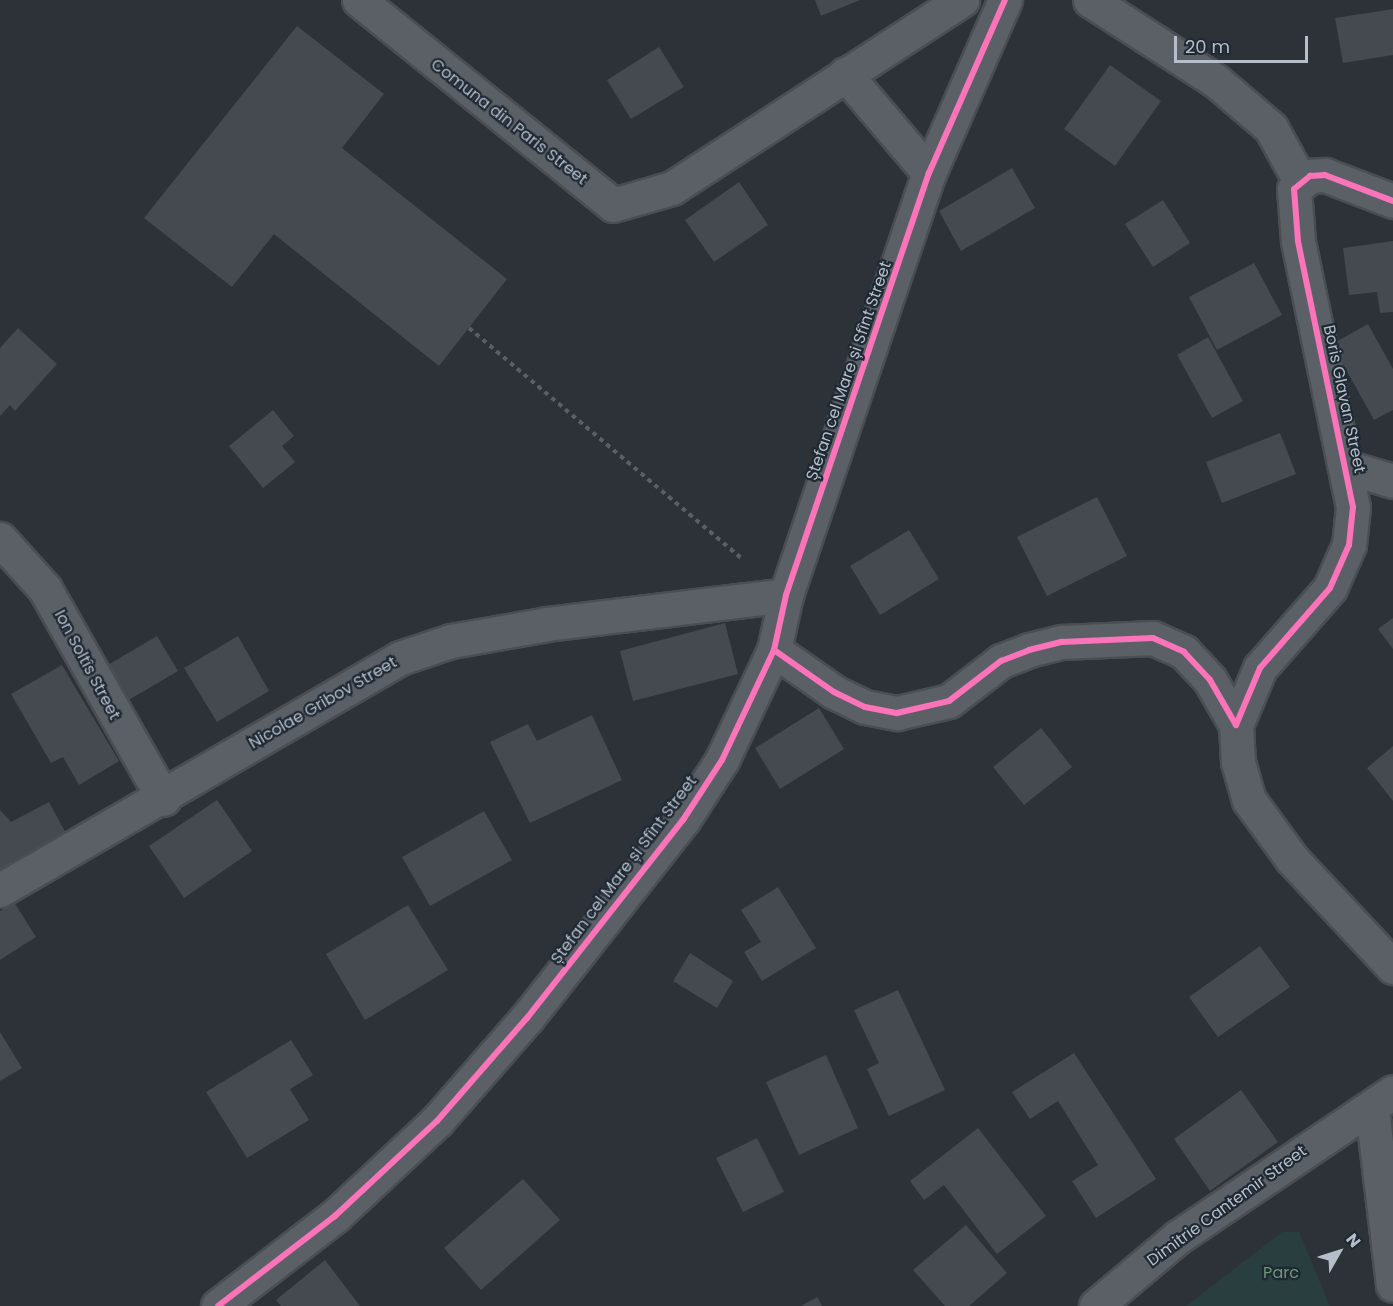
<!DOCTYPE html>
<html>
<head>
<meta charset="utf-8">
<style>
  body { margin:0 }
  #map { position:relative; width:1393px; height:1306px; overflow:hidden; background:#2c3238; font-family:Poppins,sans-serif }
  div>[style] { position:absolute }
  .green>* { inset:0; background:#293e3f }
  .building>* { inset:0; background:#444a4f }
  .path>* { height:4px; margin-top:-2px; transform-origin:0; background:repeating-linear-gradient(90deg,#595f64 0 4.5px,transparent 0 9px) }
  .roads { filter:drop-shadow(2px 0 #4a4e53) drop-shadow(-2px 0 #4a4e53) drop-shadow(0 2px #4a4e53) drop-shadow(0 -2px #4a4e53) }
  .minor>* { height:33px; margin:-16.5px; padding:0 16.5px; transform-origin:16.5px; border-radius:16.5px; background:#5b6067 }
  .tertiary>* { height:33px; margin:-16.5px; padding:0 16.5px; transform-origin:16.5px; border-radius:16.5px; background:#5b6067 }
  .cycleway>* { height:6px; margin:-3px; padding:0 3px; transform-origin:3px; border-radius:3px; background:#fb73b8 }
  span { translate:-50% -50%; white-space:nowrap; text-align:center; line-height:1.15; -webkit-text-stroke:4.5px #1f2933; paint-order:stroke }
  .street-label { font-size:16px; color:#b6bfc9 }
  .park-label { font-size:16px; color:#6f9875 }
  .north { position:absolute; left:1309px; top:1222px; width:60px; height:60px; -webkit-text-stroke:4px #1f2933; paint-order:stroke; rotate:51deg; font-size:16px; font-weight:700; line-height:24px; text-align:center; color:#b6bfc9 }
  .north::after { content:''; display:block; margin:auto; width:21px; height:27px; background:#b6bfc9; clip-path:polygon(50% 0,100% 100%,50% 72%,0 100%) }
  .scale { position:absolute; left:1174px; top:36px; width:134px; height:27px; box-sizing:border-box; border:3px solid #b6bfc9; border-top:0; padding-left:8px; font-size:18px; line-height:21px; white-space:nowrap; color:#b6bfc9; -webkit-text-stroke:4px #1f2933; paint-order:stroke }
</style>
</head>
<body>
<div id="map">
  <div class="green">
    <div style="clip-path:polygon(1282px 1232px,1299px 1232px,1330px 1306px,1186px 1306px)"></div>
  </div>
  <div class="building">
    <div style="clip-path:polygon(815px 0,860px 0,821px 16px)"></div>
    <div style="clip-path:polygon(1393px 9px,1393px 55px,1343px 63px,1335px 18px)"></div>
    <div style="clip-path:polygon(297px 26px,384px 94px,342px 148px,507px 279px,439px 366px,274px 234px,232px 287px,144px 218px)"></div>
    <div style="clip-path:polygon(659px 47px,684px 87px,631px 119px,607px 80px)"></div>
    <div style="clip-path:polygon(1110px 65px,1161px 101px,1115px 166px,1064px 129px)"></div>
    <div style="clip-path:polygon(1012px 168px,1035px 208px,961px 251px,939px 211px)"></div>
    <div style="clip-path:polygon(739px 182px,768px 225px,714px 262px,685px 220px)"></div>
    <div style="clip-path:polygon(1163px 200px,1190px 243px,1153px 267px,1125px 224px)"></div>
    <div style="clip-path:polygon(1393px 241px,1393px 312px,1380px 313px,1377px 292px,1349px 295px,1343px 248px)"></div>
    <div style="clip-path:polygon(1254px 263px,1282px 315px,1217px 350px,1189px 297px)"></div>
    <div style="clip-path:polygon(1368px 324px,1393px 369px,1393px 410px,1374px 420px,1332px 344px)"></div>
    <div style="clip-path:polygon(18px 328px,57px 364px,15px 411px,10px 405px,0 416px,0 348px)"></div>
    <div style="clip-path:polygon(1208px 337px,1243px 401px,1212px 418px,1177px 355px)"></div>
    <div style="clip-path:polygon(273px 410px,294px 436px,282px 446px,295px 462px,263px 488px,229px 446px)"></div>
    <div style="clip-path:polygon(1280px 433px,1296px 474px,1222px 503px,1206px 462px)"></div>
    <div style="clip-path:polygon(1097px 497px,1127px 556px,1047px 596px,1017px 537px)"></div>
    <div style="clip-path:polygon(909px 530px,939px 579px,880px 615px,850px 566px)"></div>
    <div style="clip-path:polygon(1393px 618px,1393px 649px,1378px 629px)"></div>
    <div style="clip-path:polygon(725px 623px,738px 674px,633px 701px,620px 651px)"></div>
    <div style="clip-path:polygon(157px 636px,178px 671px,122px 704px,101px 669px)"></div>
    <div style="clip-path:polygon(238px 636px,269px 691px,217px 722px,184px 668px)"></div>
    <div style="clip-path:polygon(62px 665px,119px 761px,79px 785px,63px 757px,51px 763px,11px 694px)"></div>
    <div style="clip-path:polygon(819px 708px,844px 749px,780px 789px,755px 748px)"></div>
    <div style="clip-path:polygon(592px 715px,622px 780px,530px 823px,490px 742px,528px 724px,537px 741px)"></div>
    <div style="clip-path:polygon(1041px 728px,1072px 767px,1024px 805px,993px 767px)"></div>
    <div style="clip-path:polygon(1393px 746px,1393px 801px,1367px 768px)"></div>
    <div style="clip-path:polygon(217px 800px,252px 851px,184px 898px,149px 846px)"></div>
    <div style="clip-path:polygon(49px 802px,68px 837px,0 873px,0 810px,11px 822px)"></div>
    <div style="clip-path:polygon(484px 811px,512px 860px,430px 906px,402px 857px)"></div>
    <div style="clip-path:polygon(778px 887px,816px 948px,762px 981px,744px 952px,761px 942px,741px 910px)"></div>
    <div style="clip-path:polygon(14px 902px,36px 937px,0 960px,0 911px)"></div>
    <div style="clip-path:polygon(408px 905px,448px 970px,365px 1020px,326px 954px)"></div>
    <div style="clip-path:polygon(1260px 946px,1290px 987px,1218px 1037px,1189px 997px)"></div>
    <div style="clip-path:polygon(690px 953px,733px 981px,717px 1008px,673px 981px)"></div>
    <div style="clip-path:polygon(898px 990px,945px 1090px,889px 1116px,867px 1069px,879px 1063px,854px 1010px)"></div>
    <div style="clip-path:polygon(0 1032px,22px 1068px,0 1081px)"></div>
    <div style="clip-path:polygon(291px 1040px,313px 1075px,290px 1089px,309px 1120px,247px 1158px,206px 1092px)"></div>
    <div style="clip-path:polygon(1074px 1053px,1156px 1179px,1096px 1218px,1072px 1181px,1098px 1165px,1058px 1101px,1030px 1119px,1012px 1092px)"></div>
    <div style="clip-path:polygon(826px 1055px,858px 1128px,799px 1155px,766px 1082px)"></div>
    <div style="clip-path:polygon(1241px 1090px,1278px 1142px,1210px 1191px,1174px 1139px)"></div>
    <div style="clip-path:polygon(978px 1128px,1046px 1216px,997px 1254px,944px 1185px,924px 1200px,910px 1181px)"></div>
    <div style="clip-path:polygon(757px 1138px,784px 1192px,743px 1212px,716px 1158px)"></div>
    <div style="clip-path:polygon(523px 1179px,560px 1220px,481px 1290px,444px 1248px)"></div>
    <div style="clip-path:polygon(966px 1225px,1007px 1273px,969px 1306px,945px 1306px,913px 1270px)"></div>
    <div style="clip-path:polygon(325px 1260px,360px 1306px,281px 1306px,276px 1300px)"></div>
    <div style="clip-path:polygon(817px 1297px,822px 1306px,801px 1306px)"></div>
  </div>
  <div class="path">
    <div style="left:469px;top:328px;width:360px;rotate:40.2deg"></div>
  </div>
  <div class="roads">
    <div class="minor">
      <div style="left:359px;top:0;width:326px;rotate:38.9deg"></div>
      <div style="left:613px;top:205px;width:61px;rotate:-16.1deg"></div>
      <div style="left:672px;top:188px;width:346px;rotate:-33deg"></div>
      <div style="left:1090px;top:0;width:150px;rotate:32.7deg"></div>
      <div style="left:1216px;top:81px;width:72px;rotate:40.5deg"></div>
      <div style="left:1271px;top:128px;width:60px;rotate:61.3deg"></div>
      <div style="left:845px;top:74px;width:130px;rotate:49.7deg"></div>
      <div style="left:1346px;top:467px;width:49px;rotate:16.6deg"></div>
      <div style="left:0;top:539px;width:67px;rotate:48deg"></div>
      <div style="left:45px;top:589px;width:241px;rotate:60.5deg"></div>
      <div style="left:774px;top:650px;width:73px;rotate:35deg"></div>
      <div style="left:834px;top:692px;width:34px;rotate:26deg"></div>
      <div style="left:865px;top:707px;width:33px;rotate:11deg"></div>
      <div style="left:897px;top:713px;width:53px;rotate:-13deg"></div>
      <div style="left:949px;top:701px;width:66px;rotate:-37.6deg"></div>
      <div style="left:1001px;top:661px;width:30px;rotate:-21deg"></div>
      <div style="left:1029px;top:650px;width:34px;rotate:-14deg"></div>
      <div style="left:1062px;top:642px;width:91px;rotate:-2.5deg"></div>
      <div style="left:1153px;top:638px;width:34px;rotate:24deg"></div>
      <div style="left:1184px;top:652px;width:38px;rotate:47deg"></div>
      <div style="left:1210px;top:680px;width:52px;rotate:60deg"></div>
      <div style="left:1236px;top:725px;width:62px;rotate:-67.2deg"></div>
      <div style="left:1260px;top:668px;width:106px;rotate:-48.8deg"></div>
      <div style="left:1330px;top:588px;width:47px;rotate:-66.2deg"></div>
      <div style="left:1349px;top:545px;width:38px;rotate:-84deg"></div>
      <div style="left:1353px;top:507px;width:272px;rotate:-101.7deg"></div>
      <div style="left:1298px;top:241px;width:52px;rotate:-94.4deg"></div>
      <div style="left:1294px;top:189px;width:21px;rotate:-39deg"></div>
      <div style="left:1310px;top:176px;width:15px;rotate:-4deg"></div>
      <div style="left:1325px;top:175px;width:73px;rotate:20.9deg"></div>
      <div style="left:1236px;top:725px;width:37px;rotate:87deg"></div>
      <div style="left:1238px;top:762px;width:40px;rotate:74deg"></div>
      <div style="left:1249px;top:800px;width:73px;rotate:53.9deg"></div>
      <div style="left:1292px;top:859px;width:148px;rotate:46.9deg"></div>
      <div style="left:0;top:890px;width:462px;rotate:-30.1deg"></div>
      <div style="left:400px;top:658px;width:54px;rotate:-18.4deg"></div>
      <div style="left:451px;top:641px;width:97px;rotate:-10deg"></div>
      <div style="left:547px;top:624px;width:241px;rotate:-6.9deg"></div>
      <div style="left:1372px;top:1109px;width:177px;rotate:83.2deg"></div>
      <div style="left:1096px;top:1306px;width:107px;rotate:-40.1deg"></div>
      <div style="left:1178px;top:1237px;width:259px;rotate:-34deg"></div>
    </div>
    <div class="tertiary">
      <div style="left:218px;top:1306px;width:148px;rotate:-37.6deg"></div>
      <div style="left:335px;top:1216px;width:139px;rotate:-43deg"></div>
      <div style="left:437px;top:1121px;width:137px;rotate:-48.9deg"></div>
      <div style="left:527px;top:1018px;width:252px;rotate:-51.8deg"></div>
      <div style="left:683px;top:820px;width:72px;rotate:-57deg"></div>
      <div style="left:722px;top:760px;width:122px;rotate:-64.7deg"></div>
      <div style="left:774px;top:650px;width:56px;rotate:-77.7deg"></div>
      <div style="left:786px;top:595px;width:446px;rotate:-71.3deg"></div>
      <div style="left:929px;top:173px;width:189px;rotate:-66.3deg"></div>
    </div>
  </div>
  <div class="cycleway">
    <div style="left:774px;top:650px;width:73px;rotate:35deg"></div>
    <div style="left:834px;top:692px;width:34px;rotate:26deg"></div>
    <div style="left:865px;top:707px;width:33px;rotate:11deg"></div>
    <div style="left:897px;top:713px;width:53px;rotate:-13deg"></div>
    <div style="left:949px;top:701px;width:66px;rotate:-37.6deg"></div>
    <div style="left:1001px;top:661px;width:30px;rotate:-21deg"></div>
    <div style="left:1029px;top:650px;width:34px;rotate:-14deg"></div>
    <div style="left:1062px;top:642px;width:91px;rotate:-2.5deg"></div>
    <div style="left:1153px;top:638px;width:34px;rotate:24deg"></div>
    <div style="left:1184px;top:652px;width:38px;rotate:47deg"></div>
    <div style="left:1210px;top:680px;width:52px;rotate:60deg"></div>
    <div style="left:1236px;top:725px;width:62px;rotate:-67.2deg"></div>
    <div style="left:1260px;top:668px;width:106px;rotate:-48.8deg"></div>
    <div style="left:1330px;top:588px;width:47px;rotate:-66.2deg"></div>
    <div style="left:1349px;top:545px;width:38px;rotate:-84deg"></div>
    <div style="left:1353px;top:507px;width:272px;rotate:-101.7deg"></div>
    <div style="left:1298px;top:241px;width:52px;rotate:-94.4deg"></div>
    <div style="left:1294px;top:189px;width:21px;rotate:-39deg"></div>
    <div style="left:1310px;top:176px;width:15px;rotate:-4deg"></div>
    <div style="left:1325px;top:175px;width:73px;rotate:20.9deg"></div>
    <div style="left:218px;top:1306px;width:148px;rotate:-37.6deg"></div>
    <div style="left:335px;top:1216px;width:139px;rotate:-43deg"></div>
    <div style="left:437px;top:1121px;width:137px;rotate:-48.9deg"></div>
    <div style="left:527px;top:1018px;width:252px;rotate:-51.8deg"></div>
    <div style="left:683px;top:820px;width:72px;rotate:-57deg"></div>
    <div style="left:722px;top:760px;width:122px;rotate:-64.7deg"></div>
    <div style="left:774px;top:650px;width:56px;rotate:-77.7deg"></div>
    <div style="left:786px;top:595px;width:446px;rotate:-71.3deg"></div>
    <div style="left:929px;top:173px;width:189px;rotate:-66.3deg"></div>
  </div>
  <div class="street-label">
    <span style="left:509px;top:122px;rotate:38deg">Comuna din Paris Street</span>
    <span style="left:849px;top:371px;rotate:-71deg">Ștefan cel Mare și Sfînt Street</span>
    <span style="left:1344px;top:399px;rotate:78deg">Boris Glavan Street</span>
    <span style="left:87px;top:665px;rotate:62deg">Ion Soltîs Street</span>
    <span style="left:323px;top:703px;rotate:-30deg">Nicolae Gribov Street</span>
    <span style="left:624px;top:870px;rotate:-53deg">Ștefan cel Mare și Sfînt Street</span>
    <span style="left:1227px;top:1206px;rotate:-36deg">Dimitrie Cantemir Street</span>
  </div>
  <div class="park-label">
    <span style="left:1281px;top:1273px">Parc</span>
  </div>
  <div class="north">N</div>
  <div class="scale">20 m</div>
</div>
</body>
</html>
